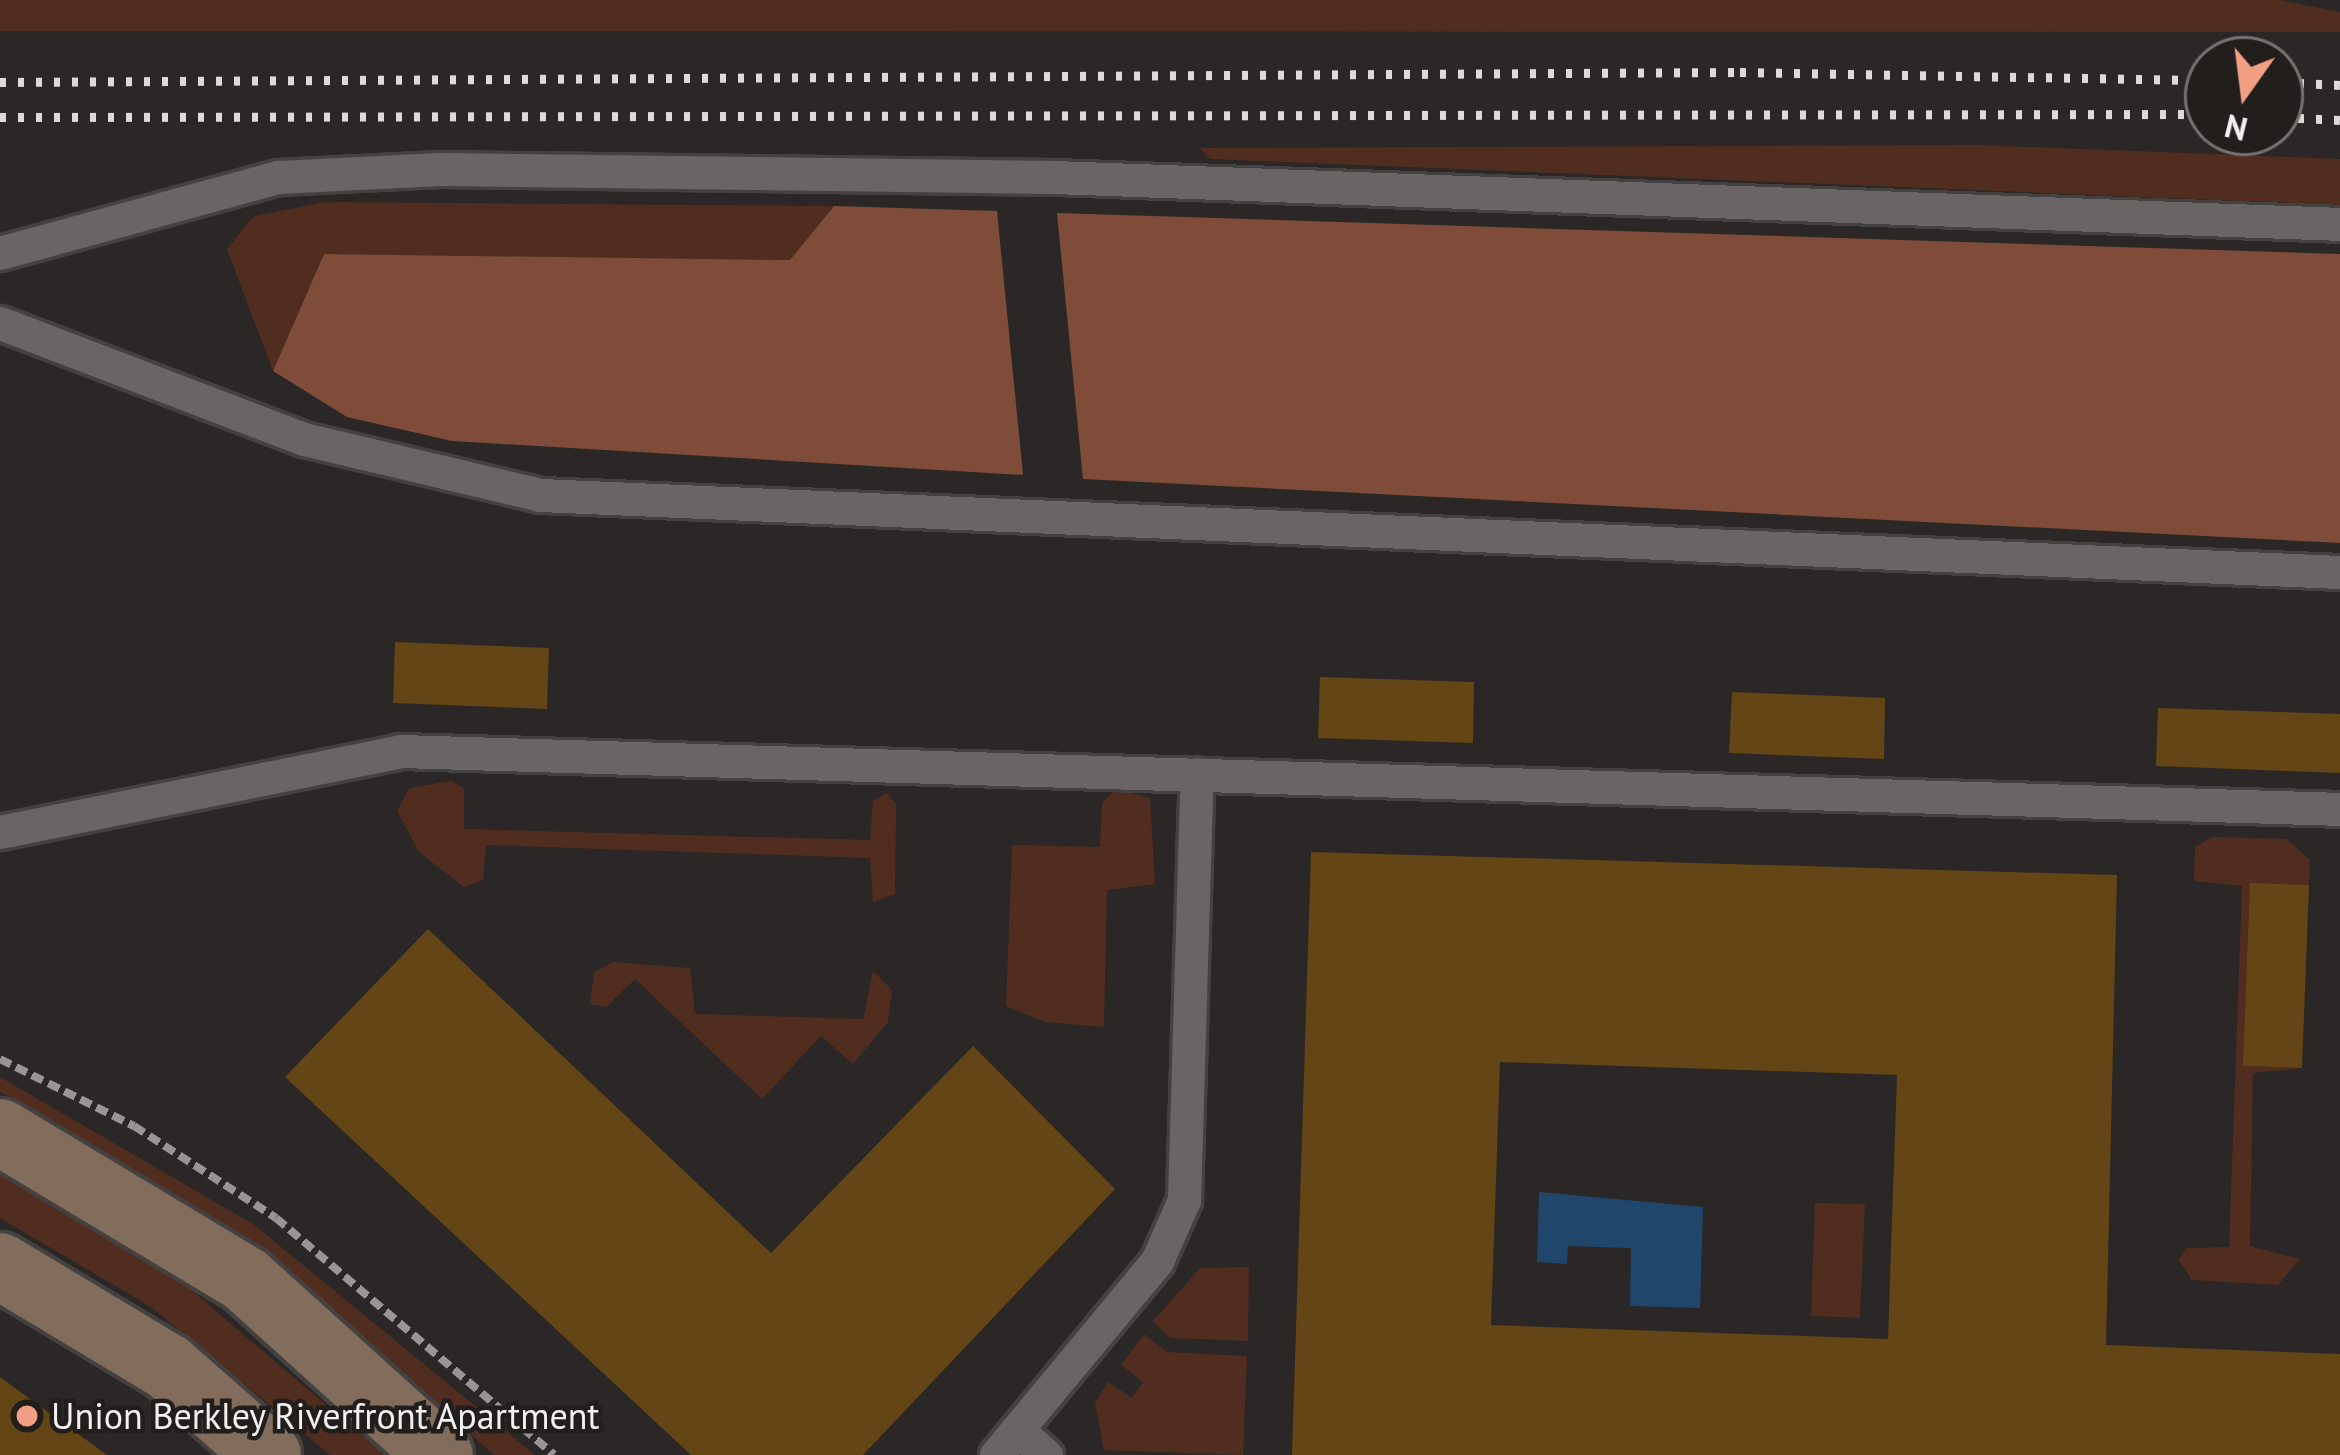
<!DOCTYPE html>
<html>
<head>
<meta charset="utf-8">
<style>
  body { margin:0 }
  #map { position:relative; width:2340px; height:1455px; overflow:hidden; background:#2a2726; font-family:"PT Sans",sans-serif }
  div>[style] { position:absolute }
  .green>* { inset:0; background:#512d1f }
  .forest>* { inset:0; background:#7e4c38 }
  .water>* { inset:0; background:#20476b }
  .building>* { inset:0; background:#644515 }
  .path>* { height:8px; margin-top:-4px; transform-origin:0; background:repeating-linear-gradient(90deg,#989594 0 12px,transparent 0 18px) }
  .roads { filter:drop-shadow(3px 0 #444240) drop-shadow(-3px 0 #444240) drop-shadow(0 3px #444240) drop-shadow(0 -3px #444240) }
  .service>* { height:33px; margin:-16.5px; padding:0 16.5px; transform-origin:16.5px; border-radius:16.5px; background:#696564 }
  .secondary>* { height:66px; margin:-33px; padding:0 33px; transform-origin:33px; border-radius:33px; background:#826d5c }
  .rail>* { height:9px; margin-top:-4.5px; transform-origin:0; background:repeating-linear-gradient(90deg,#dddbda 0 6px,transparent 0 18px) }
  .dots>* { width:33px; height:33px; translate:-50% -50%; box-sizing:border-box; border:6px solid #211e1c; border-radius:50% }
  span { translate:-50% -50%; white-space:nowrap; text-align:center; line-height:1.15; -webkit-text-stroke:9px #211e1c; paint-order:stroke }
  .poi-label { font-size:36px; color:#f3f1f0 }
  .left { translate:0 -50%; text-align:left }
  .north { position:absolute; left:2184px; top:36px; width:120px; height:120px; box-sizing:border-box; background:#211e1c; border:3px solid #757271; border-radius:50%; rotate:194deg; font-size:33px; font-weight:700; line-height:48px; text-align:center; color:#f3f1f0 }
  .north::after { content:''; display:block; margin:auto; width:42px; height:54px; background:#f39f84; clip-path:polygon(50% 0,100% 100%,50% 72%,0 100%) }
</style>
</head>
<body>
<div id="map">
  <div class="green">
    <div style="clip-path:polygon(0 0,2279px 0,2340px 12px,2340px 32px,0 31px)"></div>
    <div style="clip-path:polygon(1979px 145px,2340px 159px,2340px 205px,1210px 159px,1200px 148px)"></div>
    <div style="clip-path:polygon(325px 202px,834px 206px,790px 260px,324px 254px,273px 371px,227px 249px,254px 216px)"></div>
    <div style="clip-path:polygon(451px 781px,464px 788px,464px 829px,870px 840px,873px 801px,886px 793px,896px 804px,895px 894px,873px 902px,870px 858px,486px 845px,483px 880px,464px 887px,419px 852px,397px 811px,409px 788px)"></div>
    <div style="clip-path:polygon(1115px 789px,1150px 798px,1155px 884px,1107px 890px,1104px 1027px,1045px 1022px,1006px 1006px,1012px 845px,1100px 847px,1102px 804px)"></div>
    <div style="clip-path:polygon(2212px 837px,2287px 839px,2310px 860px,2309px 885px,2251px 884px,2244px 1066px,2302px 1068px,2253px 1073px,2250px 1246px,2300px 1259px,2278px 1285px,2192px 1280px,2179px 1260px,2186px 1248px,2229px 1247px,2242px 886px,2194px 881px,2195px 847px)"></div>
    <div style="clip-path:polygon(613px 962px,690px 968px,695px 1014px,863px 1019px,873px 971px,892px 990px,888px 1022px,853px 1064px,821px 1036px,762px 1099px,635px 979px,606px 1007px,590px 1004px,594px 972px)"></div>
    <div style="clip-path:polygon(0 1077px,253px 1224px,535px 1455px,494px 1455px,245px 1236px,0 1092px)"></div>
    <div style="clip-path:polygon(0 1175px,177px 1278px,385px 1455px,330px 1455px,151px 1307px,0 1218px)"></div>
    <div style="clip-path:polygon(1815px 1203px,1865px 1204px,1860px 1318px,1811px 1316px)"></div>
    <div style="clip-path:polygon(1249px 1267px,1248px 1341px,1170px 1338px,1153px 1321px,1200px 1268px)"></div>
    <div style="clip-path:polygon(1144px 1334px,1167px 1352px,1247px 1356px,1243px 1455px,1104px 1450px,1095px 1403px,1108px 1382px,1132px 1398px,1143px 1382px,1121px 1365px)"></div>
  </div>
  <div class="forest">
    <div style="clip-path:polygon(834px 206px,997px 211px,1023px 475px,452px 441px,347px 417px,273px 371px,324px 254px,790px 260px)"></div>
    <div style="clip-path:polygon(1057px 213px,2340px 254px,2340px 543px,1083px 479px)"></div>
  </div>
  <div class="water">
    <div style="clip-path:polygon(1539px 1192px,1703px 1207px,1700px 1308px,1630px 1306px,1631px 1248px,1568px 1246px,1567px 1264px,1537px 1262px)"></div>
  </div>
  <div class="building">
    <div style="clip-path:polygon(395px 642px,549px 648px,547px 709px,393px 703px)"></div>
    <div style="clip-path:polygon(1320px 677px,1474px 682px,1473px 743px,1318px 738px)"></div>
    <div style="clip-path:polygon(1732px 692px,1885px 698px,1884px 759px,1729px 753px)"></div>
    <div style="clip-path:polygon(2158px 708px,2340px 714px,2340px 773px,2156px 766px)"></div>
    <div style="clip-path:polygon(evenodd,1311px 852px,2117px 875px,2106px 1345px,2340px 1354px,2340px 1455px,1292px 1455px,1311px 852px,1500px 1062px,1897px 1075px,1888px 1339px,1491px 1325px,1500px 1062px)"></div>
    <div style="clip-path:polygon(2250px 883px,2309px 885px,2302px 1068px,2243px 1066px)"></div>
    <div style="clip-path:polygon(428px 929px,771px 1253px,973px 1046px,1115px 1189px,863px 1455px,691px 1455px,285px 1077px)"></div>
    <div style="clip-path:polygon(0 1377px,107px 1455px,0 1455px)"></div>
  </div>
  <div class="path">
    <div style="left:0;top:1059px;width:150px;rotate:26.6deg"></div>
    <div style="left:134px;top:1126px;width:169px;rotate:32.9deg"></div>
    <div style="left:276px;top:1218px;width:365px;rotate:40.4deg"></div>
  </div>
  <div class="roads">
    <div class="service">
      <div style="left:0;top:253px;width:288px;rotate:-15.3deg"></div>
      <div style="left:278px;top:177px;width:162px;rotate:-2.8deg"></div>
      <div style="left:440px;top:169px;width:614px;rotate:0.75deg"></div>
      <div style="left:1054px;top:177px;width:1287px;rotate:2.09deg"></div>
      <div style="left:0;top:323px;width:325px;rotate:20.9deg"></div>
      <div style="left:304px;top:439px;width:243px;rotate:13.3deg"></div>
      <div style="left:540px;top:495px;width:1802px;rotate:2.45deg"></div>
      <div style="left:0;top:832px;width:408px;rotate:-11.4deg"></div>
      <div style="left:400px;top:751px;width:1941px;rotate:1.71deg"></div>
      <div style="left:1018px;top:1430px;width:38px;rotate:42deg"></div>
      <div style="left:996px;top:1455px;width:252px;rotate:-50.3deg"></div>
      <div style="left:1157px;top:1261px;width:67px;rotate:-66.1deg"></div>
      <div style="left:1184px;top:1200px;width:426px;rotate:-88.3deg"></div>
    </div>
    <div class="secondary">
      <div style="left:0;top:1132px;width:287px;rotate:31deg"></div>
      <div style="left:246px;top:1280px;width:261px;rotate:42.1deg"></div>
      <div style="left:0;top:1266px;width:196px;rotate:31deg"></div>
      <div style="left:168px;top:1367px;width:133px;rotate:41.3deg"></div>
    </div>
  </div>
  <div class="rail">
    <div style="left:0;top:82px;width:1740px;rotate:-0.33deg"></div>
    <div style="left:1740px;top:72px;width:468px;rotate:1deg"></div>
    <div style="left:2280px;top:82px;width:60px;rotate:2.9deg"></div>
    <div style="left:0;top:117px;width:2208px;rotate:-0.08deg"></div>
    <div style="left:2280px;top:117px;width:60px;rotate:2.9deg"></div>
  </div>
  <div class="dots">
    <div style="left:27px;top:1416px;background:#f39f84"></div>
  </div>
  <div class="poi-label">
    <span class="left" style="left:51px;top:1416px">Union Berkley Riverfront Apartment</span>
  </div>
  <div class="north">N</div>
</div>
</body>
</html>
